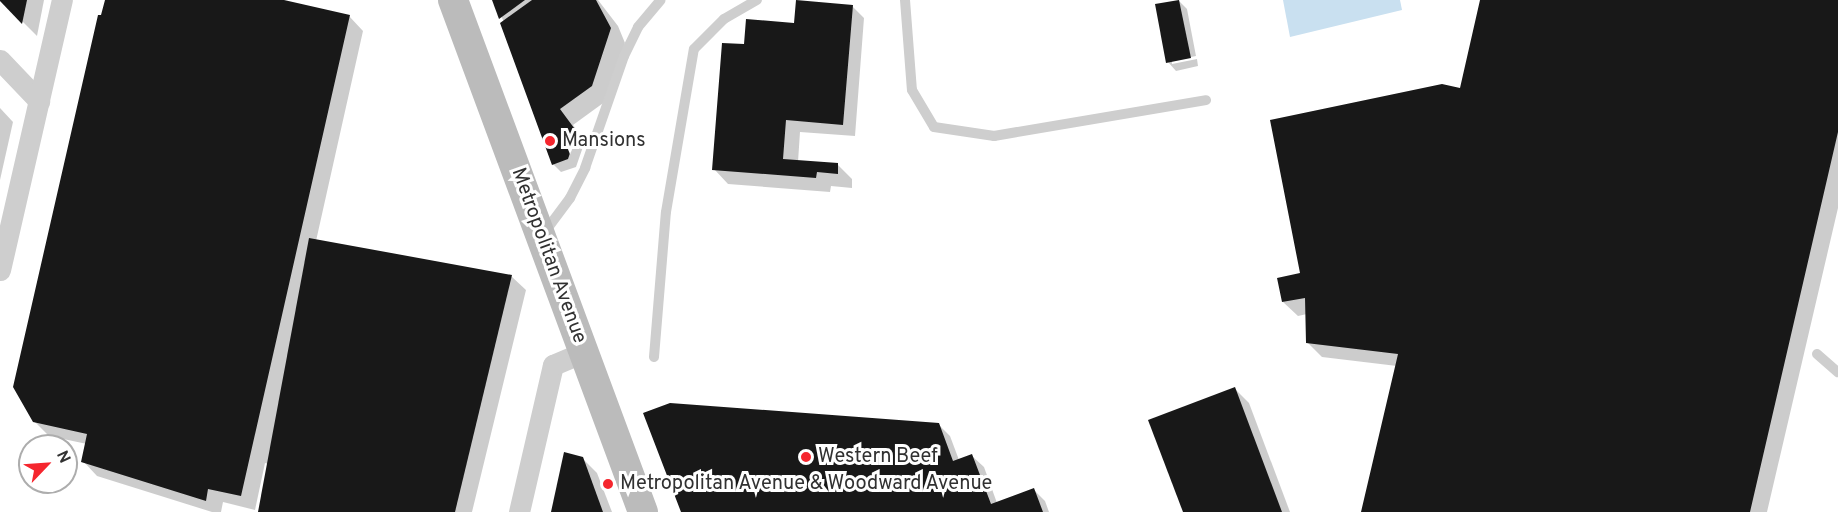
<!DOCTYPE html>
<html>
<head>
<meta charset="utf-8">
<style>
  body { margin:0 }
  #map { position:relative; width:1838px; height:512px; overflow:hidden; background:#fff; font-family:Overpass,sans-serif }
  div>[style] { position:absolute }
  .water>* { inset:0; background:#c9e0f0 }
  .shadow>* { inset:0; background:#0003 }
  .building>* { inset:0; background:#181818 }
  .service>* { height:10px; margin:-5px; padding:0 5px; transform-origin:5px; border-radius:5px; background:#cecece }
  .minor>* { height:21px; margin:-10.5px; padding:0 10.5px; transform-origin:10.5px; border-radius:10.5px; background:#cecece }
  .secondary>* { height:30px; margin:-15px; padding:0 15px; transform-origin:15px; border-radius:15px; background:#bbb }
  .dots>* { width:16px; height:16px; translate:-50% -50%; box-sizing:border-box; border:3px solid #fff; border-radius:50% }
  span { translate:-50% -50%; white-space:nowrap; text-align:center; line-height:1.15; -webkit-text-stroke:6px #fff; paint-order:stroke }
  .poi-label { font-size:20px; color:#313131 }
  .left { translate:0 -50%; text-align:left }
  .street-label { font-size:20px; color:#313131 }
  .north { position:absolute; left:18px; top:434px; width:60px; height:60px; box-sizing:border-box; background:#fff; border:2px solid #adadad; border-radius:50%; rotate:65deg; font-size:16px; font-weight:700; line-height:24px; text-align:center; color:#313131 }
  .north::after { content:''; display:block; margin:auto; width:21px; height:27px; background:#f5262e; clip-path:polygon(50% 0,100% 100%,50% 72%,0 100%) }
</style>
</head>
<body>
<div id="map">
  <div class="water">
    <div style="clip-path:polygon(1283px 0,1400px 0,1402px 10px,1290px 37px)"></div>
  </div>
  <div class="shadow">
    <div style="clip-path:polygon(1px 0,44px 0,37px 36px)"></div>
    <div style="clip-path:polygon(106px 0,278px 0,349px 16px,363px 31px,316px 241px,511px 276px,526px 290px,472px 512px,259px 512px,268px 464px,265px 463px,255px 510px,223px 502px,221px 512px,212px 512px,97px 476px,83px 461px,87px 444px,49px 436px,34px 421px)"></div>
    <div style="clip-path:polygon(493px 0,598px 0,618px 26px,625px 43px,606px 101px,573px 125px,585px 141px,576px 167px,561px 172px,553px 164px,501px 24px,504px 22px)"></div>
    <div style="clip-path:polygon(1482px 0,1838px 0,1838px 208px,1767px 512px,1363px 512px,1397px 366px,1322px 357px,1308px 343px,1307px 314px,1298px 316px,1283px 302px,1302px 274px,1461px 90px)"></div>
    <div style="clip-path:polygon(1179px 1px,1187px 9px,1196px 56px,1172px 61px,1172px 64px,1197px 59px,1198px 66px,1176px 71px,1168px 62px)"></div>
    <div style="clip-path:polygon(852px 6px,864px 18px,855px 136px,800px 132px,798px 162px,838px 165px,852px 179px,852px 188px,831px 186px,830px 192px,728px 184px,714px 169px,745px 46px,795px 25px)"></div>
    <div style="clip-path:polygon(0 108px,13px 122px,0 180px)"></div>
    <div style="clip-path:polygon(1234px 388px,1249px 403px,1290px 512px,1184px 512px)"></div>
    <div style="clip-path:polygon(938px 424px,950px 436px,959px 460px,972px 456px,984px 467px,997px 503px,1034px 490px,1045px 501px,1049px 512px,683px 512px)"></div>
    <div style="clip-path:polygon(582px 458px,597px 473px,612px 512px,552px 512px)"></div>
  </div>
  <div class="building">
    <div style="clip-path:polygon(0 0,27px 0,22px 24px,0 1px)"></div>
    <div style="clip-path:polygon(105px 0,284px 0,350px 15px,241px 496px,208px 489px,206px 501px,81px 462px,87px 434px,33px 422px,13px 387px,98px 15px,101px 15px)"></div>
    <div style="clip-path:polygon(492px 0,525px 0,499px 19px)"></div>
    <div style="clip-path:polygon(532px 0,596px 0,611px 28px,592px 86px,560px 109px,577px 132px,568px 159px,552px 165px,500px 23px)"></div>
    <div style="clip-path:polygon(796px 0,853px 5px,843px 125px,786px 120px,783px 159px,838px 163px,838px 174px,817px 172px,816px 178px,712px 170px,722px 43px,744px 44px,746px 19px,794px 23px)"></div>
    <div style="clip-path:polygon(1179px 0,1191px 58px,1166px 63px,1155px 4px)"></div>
    <div style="clip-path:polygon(1480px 0,1838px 0,1838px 132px,1750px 512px,1361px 512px,1398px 354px,1306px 343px,1305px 298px,1282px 302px,1277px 278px,1300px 273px,1270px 120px,1442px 84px,1460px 88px)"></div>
    <div style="clip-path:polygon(309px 238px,512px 275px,455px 512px,258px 512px)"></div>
    <div style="clip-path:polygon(1235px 387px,1282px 512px,1183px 512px,1148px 420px)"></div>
    <div style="clip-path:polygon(670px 403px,939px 423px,953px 461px,972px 454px,991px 504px,1034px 488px,1043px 512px,681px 512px,643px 413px)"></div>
    <div style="clip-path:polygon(564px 452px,583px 457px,603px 512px,551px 512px)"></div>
  </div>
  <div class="service">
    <div style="left:905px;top:0;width:90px;rotate:85.6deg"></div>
    <div style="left:912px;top:90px;width:43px;rotate:59.3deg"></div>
    <div style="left:934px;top:127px;width:61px;rotate:8.5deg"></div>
    <div style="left:994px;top:136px;width:215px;rotate:-9.6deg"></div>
    <div style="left:544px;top:233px;width:44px;rotate:-53.4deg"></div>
    <div style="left:570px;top:198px;width:34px;rotate:-63deg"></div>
    <div style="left:585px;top:168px;width:119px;rotate:-70.8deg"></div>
    <div style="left:624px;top:56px;width:32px;rotate:-64deg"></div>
    <div style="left:638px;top:27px;width:35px;rotate:-50deg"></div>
    <div style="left:1817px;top:354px;width:28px;rotate:41deg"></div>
    <div style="left:654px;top:357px;width:145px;rotate:-85.3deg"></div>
    <div style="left:666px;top:212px;width:165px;rotate:-80.3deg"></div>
    <div style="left:694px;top:49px;width:42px;rotate:-45deg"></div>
    <div style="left:724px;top:19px;width:38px;rotate:-30deg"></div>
  </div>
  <div class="minor">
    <div style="left:0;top:60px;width:57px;rotate:46.4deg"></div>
    <div style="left:0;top:270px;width:277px;rotate:-77.1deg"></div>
    <div style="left:519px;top:512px;width:151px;rotate:-77deg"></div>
    <div style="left:553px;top:365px;width:34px;rotate:-23deg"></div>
  </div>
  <div class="secondary">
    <div style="left:453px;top:0;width:546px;rotate:69.64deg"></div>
  </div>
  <div class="dots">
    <div style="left:550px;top:141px;background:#f5262e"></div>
    <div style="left:806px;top:457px;background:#f5262e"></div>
    <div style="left:608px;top:484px;background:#f5262e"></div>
  </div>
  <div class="poi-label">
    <span class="left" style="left:562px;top:141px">Mansions</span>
    <span class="left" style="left:818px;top:457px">Western Beef</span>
    <span class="left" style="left:620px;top:484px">Metropolitan Avenue &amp; Woodward Avenue</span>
  </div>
  <div class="street-label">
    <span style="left:548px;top:256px;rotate:70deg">Metropolitan Avenue</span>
  </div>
  <div class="north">N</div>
</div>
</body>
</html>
